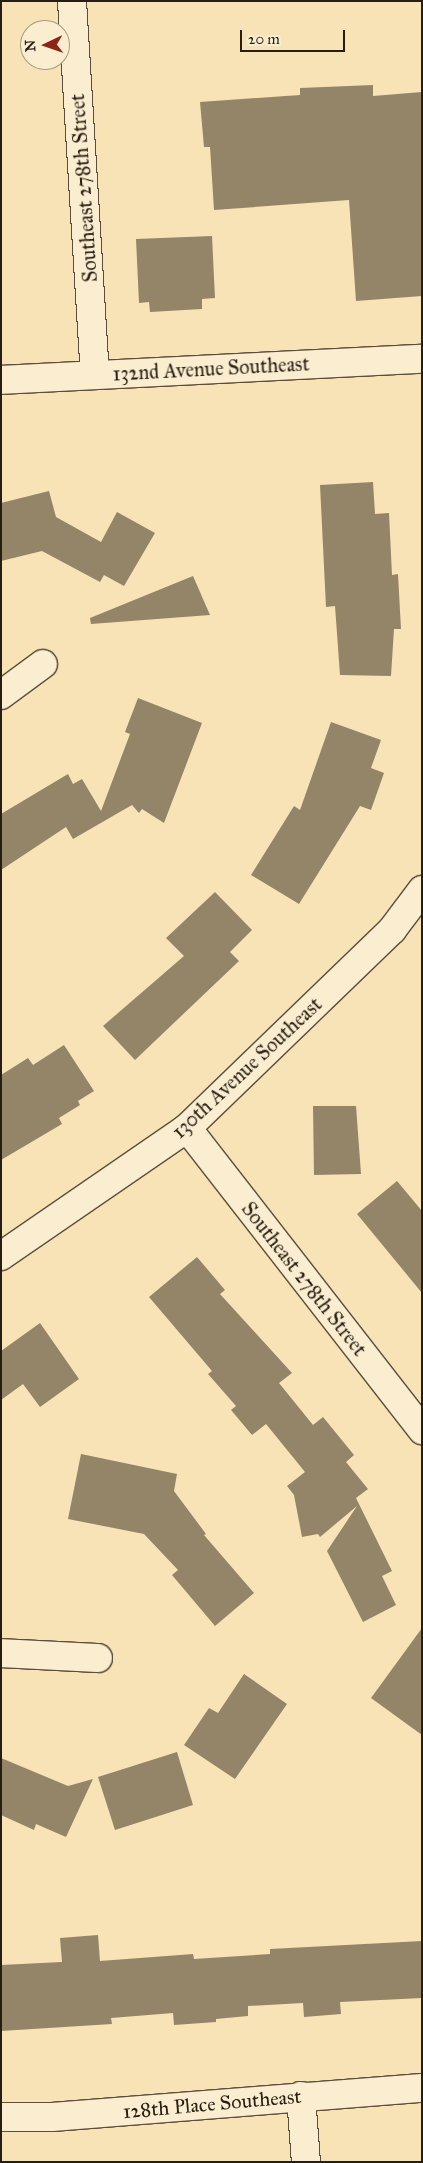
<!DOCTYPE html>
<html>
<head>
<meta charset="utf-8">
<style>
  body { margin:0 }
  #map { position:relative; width:423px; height:2163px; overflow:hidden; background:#f8e3b7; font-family:"IM FELL Great Primer",serif }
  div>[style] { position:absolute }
  .building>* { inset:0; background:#948468 }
  .roads { filter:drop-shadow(1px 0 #5b4e3b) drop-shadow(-1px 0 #5b4e3b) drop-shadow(0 1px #5b4e3b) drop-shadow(0 -1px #5b4e3b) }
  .minor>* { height:28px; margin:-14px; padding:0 14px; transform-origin:14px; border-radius:14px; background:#faedd0 }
  .secondary>* { height:28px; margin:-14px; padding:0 14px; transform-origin:14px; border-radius:14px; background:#faedd0 }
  span { translate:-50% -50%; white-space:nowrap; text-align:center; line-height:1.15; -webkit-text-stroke:4px #faedd0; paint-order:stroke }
  .street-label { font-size:20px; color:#271d12 }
  .frame { position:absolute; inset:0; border:2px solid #271d12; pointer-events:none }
  .north { position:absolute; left:20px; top:20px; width:50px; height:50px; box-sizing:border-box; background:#faedd0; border:1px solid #a69a84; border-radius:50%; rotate:267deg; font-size:14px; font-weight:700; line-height:20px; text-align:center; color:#271d12 }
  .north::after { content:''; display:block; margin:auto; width:18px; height:22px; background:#8f2418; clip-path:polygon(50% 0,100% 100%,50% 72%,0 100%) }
  .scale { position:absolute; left:240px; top:30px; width:105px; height:22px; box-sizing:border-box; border:2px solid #271d12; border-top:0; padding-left:6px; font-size:15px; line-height:18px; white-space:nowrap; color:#271d12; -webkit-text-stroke:4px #faedd0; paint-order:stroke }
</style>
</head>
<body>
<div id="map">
  <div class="building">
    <div style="clip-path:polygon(373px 85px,373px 96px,422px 92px,422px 296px,356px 301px,349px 200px,214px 210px,210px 147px,204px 147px,200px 102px,300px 95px,300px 88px)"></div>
    <div style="clip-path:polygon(212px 236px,215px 298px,202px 299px,202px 309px,150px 312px,149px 302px,139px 303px,136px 239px)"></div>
    <div style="clip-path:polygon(373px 482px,375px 514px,389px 513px,392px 575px,398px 574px,401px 629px,394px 629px,391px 676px,340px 675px,335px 606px,326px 607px,320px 485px)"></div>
    <div style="clip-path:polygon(49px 491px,56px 517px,101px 542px,117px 512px,155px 533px,124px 586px,104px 575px,100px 582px,42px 551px,1px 561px,1px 503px)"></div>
    <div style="clip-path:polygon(193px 576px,210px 615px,91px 624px,90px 618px)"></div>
    <div style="clip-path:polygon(138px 698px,202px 723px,164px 823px,142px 809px,139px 813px,132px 805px,73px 839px,66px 827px,1px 870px,1px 814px,68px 774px,73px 784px,82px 779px,101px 811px,130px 734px,125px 732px)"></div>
    <div style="clip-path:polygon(331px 722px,381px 740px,371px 768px,384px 773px,371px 810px,360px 806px,299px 904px,251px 875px,294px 806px,300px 810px)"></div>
    <div style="clip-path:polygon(215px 892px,252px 930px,230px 952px,239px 961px,135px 1060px,103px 1026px,184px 956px,166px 938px)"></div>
    <div style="clip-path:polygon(64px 1045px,94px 1091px,78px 1101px,80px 1105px,59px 1118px,62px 1124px,1px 1160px,1px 1075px,28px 1058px,33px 1065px)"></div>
    <div style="clip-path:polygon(313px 1106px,356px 1106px,361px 1174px,314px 1175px)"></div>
    <div style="clip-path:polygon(397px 1181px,422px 1211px,422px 1293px,357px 1214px)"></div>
    <div style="clip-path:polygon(197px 1257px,225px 1290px,220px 1294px,292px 1373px,279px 1383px,313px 1425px,323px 1417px,354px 1455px,346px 1462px,368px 1489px,356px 1498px,392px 1571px,382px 1576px,396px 1605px,363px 1622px,327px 1551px,357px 1506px,320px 1537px,318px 1534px,302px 1537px,294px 1495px,287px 1486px,305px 1472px,266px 1424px,252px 1435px,231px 1410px,236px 1406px,208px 1374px,212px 1371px,149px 1297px)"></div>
    <div style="clip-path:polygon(40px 1323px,79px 1379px,40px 1407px,23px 1384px,1px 1400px,1px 1351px)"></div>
    <div style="clip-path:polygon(81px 1454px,177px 1474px,174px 1491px,206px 1534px,204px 1535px,254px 1593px,215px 1626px,172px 1575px,178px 1570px,144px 1534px,68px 1519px)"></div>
    <div style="clip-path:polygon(422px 1628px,422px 1735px,371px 1698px)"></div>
    <div style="clip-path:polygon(244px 1674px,287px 1704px,235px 1779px,184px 1745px,209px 1708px,218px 1713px)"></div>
    <div style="clip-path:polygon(177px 1752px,193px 1805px,115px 1830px,98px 1777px)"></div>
    <div style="clip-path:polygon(1px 1758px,68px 1786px,93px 1779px,66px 1837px,36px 1824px,34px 1830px,1px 1815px)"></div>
    <div style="clip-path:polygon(98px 1935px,100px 1961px,193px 1954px,194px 1959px,270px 1954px,270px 1949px,422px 1941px,422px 1998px,340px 2002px,341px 2014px,304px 2017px,303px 2003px,248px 2006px,248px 2016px,216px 2019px,216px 2022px,174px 2025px,173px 2013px,111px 2018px,112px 2024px,1px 2031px,1px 1965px,62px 1962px,60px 1938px)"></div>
  </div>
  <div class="roads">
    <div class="minor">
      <div style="left:72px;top:1px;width:374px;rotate:86.5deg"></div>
      <div style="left:1px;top:695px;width:52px;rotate:-36.4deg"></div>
      <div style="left:187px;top:1128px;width:383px;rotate:52.1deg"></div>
      <div style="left:1px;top:1256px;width:226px;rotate:-34.5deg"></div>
      <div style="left:187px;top:1128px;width:285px;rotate:-44deg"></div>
      <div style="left:392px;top:930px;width:50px;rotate:-53.1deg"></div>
      <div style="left:1px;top:1653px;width:97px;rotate:3deg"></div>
      <div style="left:301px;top:2096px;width:66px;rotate:85.7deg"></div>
      <div style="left:1px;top:2117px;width:51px"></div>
      <div style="left:52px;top:2117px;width:371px;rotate:-4.5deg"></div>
    </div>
    <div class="secondary">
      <div style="left:1px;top:380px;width:422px;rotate:-2.9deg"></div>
    </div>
  </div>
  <div class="street-label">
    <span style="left:84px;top:188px;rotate:-94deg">Southeast 278th Street</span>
    <span style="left:211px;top:369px;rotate:-3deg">132nd Avenue Southeast</span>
    <span style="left:247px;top:1068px;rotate:-43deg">130th Avenue Southeast</span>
    <span style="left:304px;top:1279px;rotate:52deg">Southeast 278th Street</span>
    <span style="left:212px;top:2104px;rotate:-5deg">128th Place Southeast</span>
  </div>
  <div class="frame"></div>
  <div class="north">N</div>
  <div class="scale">20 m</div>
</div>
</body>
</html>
